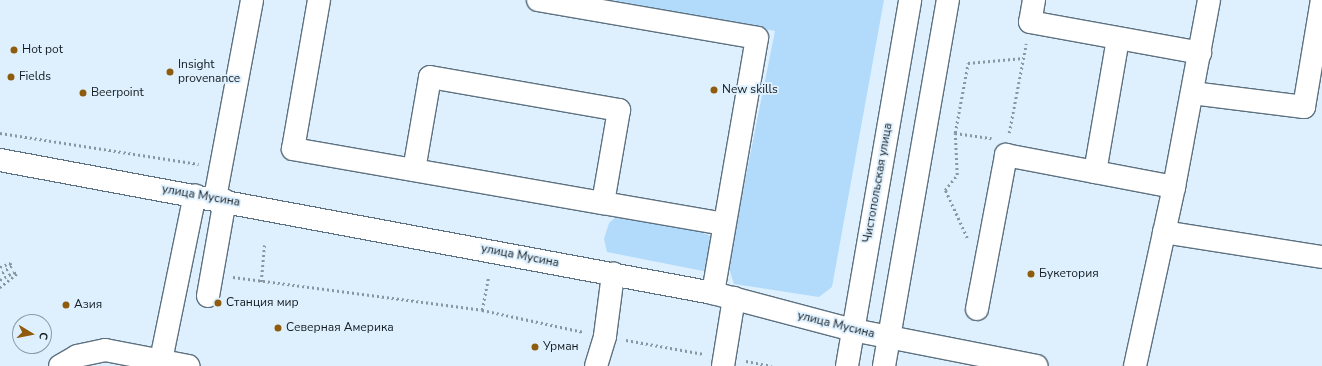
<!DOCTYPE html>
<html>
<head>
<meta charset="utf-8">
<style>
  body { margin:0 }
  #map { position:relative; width:1322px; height:366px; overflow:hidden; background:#def0fe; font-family:"Nunito Sans",sans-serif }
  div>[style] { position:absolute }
  .green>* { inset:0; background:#b2dbfb }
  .path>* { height:2.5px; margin-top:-1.25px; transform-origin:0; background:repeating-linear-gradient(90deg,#8997a1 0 2px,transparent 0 5px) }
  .roads { filter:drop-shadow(1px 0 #5d7180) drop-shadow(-1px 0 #5d7180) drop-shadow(0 1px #5d7180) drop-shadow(0 -1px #5d7180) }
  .minor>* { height:22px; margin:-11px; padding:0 11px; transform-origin:11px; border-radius:11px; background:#fff }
  .major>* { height:22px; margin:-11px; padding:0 11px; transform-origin:11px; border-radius:11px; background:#fff }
  .dots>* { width:11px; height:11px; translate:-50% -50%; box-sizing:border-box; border:2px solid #def0fe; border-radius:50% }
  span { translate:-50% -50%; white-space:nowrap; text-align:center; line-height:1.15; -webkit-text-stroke:3.5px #def0fe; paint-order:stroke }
  .poi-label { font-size:12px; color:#131b21 }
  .left { translate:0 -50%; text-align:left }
  .street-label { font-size:12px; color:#131b21 }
  .north { position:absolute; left:12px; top:314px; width:40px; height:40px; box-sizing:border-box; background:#def0fe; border:1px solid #8d9ba6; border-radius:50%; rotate:100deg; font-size:11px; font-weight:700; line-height:16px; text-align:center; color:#131b21 }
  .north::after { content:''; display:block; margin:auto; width:14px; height:18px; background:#8f5b0c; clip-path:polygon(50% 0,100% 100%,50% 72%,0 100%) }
</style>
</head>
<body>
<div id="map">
  <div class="green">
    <div style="clip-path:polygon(612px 0,884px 0,832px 287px,819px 297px,734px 284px,728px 265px,775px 31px)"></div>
    <div style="clip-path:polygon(616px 217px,699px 231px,710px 236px,715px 246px,710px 269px,703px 271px,607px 252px,604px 239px,609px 223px)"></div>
  </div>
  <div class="path">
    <div style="left:0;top:133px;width:201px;rotate:8.9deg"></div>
    <div style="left:955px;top:133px;width:37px;rotate:8deg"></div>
    <div style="left:1009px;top:133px;width:91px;rotate:-79.2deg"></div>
    <div style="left:967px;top:238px;width:53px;rotate:-114.6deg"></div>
    <div style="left:945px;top:190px;width:19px;rotate:-51deg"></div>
    <div style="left:957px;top:175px;width:42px;rotate:-92.7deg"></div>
    <div style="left:955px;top:133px;width:71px;rotate:-79.5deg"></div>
    <div style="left:968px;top:63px;width:55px;rotate:-5.2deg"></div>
    <div style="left:0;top:267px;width:11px;rotate:-22deg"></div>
    <div style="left:10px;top:263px;width:4px;rotate:56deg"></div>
    <div style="left:12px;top:266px;width:15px;rotate:143deg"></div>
    <div style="left:233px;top:277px;width:251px;rotate:7.5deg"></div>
    <div style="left:482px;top:310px;width:104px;rotate:12.2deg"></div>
    <div style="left:0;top:280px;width:16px;rotate:-30deg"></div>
    <div style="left:14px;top:272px;width:4px;rotate:34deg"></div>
    <div style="left:17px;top:274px;width:22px;rotate:141deg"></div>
    <div style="left:261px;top:282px;width:37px;rotate:-85deg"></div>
    <div style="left:482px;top:310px;width:32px;rotate:-79deg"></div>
    <div style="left:626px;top:340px;width:79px;rotate:10.2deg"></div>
    <div style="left:746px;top:361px;width:26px;rotate:11deg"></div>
  </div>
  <div class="roads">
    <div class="minor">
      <div style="left:319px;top:0;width:151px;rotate:99.9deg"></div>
      <div style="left:293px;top:149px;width:315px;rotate:9.9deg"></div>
      <div style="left:538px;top:0;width:222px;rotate:9.8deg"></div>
      <div style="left:757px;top:38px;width:259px;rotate:99.8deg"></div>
      <div style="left:1034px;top:0;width:22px;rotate:100deg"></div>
      <div style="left:1030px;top:22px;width:173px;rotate:10.3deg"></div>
      <div style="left:1192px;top:93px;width:113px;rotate:7.1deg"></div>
      <div style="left:1304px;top:107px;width:109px;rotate:-80.5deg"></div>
      <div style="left:0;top:160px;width:725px;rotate:10.57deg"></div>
      <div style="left:713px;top:293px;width:145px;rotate:14.8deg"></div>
      <div style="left:853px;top:330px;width:187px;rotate:11.1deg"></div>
      <div style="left:414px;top:170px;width:94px;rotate:-80.2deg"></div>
      <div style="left:430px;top:77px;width:192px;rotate:9.9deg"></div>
      <div style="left:619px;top:110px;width:94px;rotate:99.8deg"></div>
      <div style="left:603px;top:203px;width:123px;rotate:9.8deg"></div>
      <div style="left:1095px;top:172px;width:135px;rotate:-80.2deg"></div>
      <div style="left:215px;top:198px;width:201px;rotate:-79.4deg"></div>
      <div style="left:1164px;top:232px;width:160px;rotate:9deg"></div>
      <div style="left:208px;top:296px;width:97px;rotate:-80deg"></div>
      <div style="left:977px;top:309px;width:157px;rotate:-79.3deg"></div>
      <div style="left:1006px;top:155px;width:171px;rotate:10.8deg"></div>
      <div style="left:161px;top:360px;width:168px;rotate:-78.4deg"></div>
      <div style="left:60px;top:366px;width:20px;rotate:-30deg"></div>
      <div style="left:77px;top:356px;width:29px;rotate:-12deg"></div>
      <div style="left:105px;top:350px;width:85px;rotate:10.9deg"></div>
      <div style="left:596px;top:366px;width:31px;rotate:-73deg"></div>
      <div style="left:605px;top:336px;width:63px;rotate:-82.6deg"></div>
      <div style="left:723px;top:366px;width:69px;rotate:-80.8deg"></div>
      <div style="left:1135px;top:366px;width:183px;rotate:-77.7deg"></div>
      <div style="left:1174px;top:187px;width:190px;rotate:-79.4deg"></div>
    </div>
    <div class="major">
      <div style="left:847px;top:366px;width:371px;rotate:-80.2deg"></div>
      <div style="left:884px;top:366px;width:372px;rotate:-80.1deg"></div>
    </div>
  </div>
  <div class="dots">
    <div style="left:14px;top:50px;background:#8f5b0c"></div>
    <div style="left:170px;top:72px;background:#8f5b0c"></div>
    <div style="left:11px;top:77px;background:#8f5b0c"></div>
    <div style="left:714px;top:90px;background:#8f5b0c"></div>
    <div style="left:83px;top:93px;background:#8f5b0c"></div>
    <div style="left:1031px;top:274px;background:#8f5b0c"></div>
    <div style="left:218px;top:303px;background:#8f5b0c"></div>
    <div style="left:66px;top:305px;background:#8f5b0c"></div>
    <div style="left:278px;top:328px;background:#8f5b0c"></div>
    <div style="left:535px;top:347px;background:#8f5b0c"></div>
  </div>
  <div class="poi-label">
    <span class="left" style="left:22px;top:50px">Hot pot</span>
    <span class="left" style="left:178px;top:72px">Insight<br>provenance</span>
    <span class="left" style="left:19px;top:77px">Fields</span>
    <span class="left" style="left:722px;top:90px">New skills</span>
    <span class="left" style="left:91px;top:93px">Beerpoint</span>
    <span class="left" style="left:1039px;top:274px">Букетория</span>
    <span class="left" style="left:226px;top:303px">Станция мир</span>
    <span class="left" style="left:74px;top:305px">Азия</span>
    <span class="left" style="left:286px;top:328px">Северная Америка</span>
    <span class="left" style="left:543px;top:347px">Урман</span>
  </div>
  <div class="street-label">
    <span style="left:878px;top:183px;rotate:-80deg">Чистопольская улица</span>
    <span style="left:201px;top:196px;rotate:10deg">улица Мусина</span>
    <span style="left:520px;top:256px;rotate:11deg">улица Мусина</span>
    <span style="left:836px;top:325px;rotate:14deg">улица Мусина</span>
  </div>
  <div class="north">С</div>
</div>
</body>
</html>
